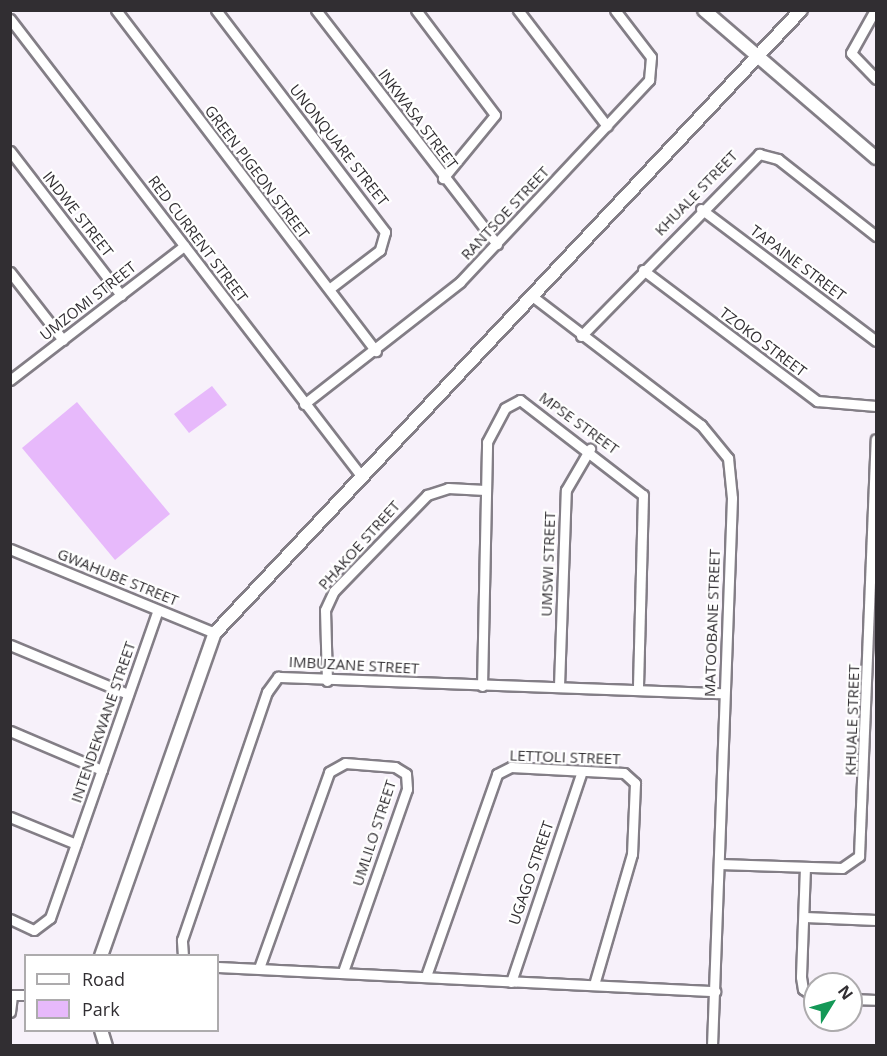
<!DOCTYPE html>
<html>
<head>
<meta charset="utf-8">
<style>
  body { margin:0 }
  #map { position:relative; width:887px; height:1056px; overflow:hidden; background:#f7f1fa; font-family:"Open Sans",sans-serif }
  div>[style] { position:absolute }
  .green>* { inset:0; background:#e7b9fb }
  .roads { filter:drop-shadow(2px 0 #837e86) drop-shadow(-2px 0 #837e86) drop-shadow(0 2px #837e86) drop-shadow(0 -2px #837e86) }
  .minor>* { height:9px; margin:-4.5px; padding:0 4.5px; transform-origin:4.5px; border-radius:4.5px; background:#fff }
  .tertiary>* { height:12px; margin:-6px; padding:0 6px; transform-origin:6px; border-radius:6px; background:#fff }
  span { translate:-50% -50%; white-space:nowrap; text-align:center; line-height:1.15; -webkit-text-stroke:4.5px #fff; paint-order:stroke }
  .street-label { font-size:15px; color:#312e32 }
  .frame { position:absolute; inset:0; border:12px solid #312e32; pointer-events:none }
  .legend { position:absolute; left:24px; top:954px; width:195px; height:78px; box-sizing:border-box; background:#fff; border:2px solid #adabad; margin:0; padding:8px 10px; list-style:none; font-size:18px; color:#312e32 }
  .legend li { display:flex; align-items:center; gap:12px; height:30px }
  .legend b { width:30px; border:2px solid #adabad }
  .north { position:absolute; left:803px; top:972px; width:60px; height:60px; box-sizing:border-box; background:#fff; border:2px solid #adabad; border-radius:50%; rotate:53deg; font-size:16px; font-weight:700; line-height:24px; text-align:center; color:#312e32 }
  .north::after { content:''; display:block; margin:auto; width:21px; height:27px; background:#149857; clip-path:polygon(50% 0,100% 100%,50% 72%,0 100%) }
</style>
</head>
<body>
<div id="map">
  <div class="green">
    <div style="clip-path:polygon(212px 386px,227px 405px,189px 433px,174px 414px)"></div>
    <div style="clip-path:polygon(77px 402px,170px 514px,115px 560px,22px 448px)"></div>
  </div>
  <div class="roads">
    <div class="minor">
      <div style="left:116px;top:10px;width:429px;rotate:52.7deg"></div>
      <div style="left:216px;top:10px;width:279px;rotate:52.7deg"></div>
      <div style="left:385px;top:232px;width:19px;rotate:106deg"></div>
      <div style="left:380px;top:250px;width:64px;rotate:142.6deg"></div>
      <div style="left:316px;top:10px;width:296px;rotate:52.3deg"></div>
      <div style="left:416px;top:10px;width:131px;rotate:53deg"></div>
      <div style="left:495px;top:115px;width:82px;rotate:129.5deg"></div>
      <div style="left:518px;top:10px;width:146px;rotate:52.5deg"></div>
      <div style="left:875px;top:10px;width:49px;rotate:119.2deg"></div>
      <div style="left:851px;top:53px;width:36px;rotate:46deg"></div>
      <div style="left:10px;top:19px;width:578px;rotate:52.46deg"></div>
      <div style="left:10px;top:151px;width:182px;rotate:52.4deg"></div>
      <div style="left:701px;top:209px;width:219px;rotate:37deg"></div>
      <div style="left:643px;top:270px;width:218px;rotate:37deg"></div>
      <div style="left:817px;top:401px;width:59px;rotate:4.8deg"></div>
      <div style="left:10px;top:272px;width:86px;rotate:52.1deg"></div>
      <div style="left:532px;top:296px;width:213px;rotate:37.4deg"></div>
      <div style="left:701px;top:425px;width:43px;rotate:50.7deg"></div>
      <div style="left:728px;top:458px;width:40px;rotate:84.3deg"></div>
      <div style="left:732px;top:498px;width:548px;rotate:92.09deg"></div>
      <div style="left:581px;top:336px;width:255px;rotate:-45.6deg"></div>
      <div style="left:759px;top:154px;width:20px;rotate:15deg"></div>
      <div style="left:778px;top:159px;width:125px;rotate:38.2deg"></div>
      <div style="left:10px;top:380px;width:220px;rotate:-37.6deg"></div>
      <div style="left:304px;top:404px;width:198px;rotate:-38deg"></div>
      <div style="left:460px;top:282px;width:277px;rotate:-46.9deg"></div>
      <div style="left:649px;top:80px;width:23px;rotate:-85deg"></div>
      <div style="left:651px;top:57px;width:59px;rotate:-127.5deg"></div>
      <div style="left:10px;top:549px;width:222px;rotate:22.3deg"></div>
      <div style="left:10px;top:645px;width:128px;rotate:22.6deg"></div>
      <div style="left:327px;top:681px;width:71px;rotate:-91.6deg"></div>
      <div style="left:325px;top:610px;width:21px;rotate:-65deg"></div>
      <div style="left:334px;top:591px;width:134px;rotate:-45.9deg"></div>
      <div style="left:427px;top:495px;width:22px;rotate:-18deg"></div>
      <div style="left:448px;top:488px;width:37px;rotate:3deg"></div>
      <div style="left:482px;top:686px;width:244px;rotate:-88.8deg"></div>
      <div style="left:487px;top:442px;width:38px;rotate:-62deg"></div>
      <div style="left:505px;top:408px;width:17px;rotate:-28deg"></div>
      <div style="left:520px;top:400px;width:155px;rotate:37.7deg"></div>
      <div style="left:643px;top:495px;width:194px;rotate:91.5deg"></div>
      <div style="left:559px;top:686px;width:196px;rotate:-88deg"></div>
      <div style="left:566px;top:490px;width:48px;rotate:-59.7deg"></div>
      <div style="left:10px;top:731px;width:100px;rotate:23deg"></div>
      <div style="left:10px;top:817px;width:71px;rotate:22.2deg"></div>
      <div style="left:719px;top:864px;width:123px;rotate:1.9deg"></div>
      <div style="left:842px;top:868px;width:21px;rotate:-35deg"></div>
      <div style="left:859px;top:856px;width:417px;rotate:-87.7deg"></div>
      <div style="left:805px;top:867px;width:110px;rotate:92.1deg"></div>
      <div style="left:801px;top:977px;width:12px;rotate:81deg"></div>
      <div style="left:803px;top:989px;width:14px;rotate:34deg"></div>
      <div style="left:805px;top:917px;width:71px;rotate:2.4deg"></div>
      <div style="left:10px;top:919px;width:26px;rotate:25deg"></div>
      <div style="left:34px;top:930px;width:20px;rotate:-37deg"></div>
      <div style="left:50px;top:918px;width:326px;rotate:-70.7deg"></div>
      <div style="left:183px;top:956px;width:16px;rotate:-94deg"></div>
      <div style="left:182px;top:940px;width:262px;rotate:-71.1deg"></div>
      <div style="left:267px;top:692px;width:19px;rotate:-54deg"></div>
      <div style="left:278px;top:677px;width:446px;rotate:2.1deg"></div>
      <div style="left:218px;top:967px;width:498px;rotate:2.8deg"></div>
      <div style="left:259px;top:968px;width:208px;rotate:-70.3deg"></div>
      <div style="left:329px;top:772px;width:18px;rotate:-29deg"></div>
      <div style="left:345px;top:763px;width:50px;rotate:4.6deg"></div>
      <div style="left:395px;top:767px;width:13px;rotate:32deg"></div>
      <div style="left:406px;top:774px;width:15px;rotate:86deg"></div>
      <div style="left:407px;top:789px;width:194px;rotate:109.3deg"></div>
      <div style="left:426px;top:976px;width:214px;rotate:-70.6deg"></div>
      <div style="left:497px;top:774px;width:16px;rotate:-27deg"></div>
      <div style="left:511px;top:767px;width:113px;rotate:3deg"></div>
      <div style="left:624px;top:773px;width:15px;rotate:42deg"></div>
      <div style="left:635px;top:783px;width:71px;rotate:92.4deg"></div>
      <div style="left:632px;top:854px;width:136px;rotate:106.2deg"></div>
      <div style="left:511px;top:982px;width:219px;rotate:-71.4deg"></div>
      <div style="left:10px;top:995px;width:16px"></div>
      <div style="left:851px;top:999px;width:25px;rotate:2deg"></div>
      <div style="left:10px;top:1012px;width:16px;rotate:-83deg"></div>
    </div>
    <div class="tertiary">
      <div style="left:704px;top:10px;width:227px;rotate:40.7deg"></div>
      <div style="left:101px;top:956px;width:343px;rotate:-70.6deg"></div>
      <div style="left:215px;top:633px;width:855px;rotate:-46.75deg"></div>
      <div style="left:101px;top:1030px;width:17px;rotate:73deg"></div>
    </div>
  </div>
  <div class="street-label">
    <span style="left:418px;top:119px;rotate:53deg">INKWASA STREET</span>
    <span style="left:339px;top:145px;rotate:52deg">UNONQUARE STREET</span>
    <span style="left:257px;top:172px;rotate:53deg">GREEN PIGEON STREET</span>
    <span style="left:696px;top:193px;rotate:-46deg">KHUALE STREET</span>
    <span style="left:505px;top:213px;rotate:-47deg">RANTSOE STREET</span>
    <span style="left:78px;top:214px;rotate:52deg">INDWE STREET</span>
    <span style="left:198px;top:239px;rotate:53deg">RED CURRENT STREET</span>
    <span style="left:798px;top:263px;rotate:37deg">TAPAINE STREET</span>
    <span style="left:88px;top:301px;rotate:-38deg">UMZOMI STREET</span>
    <span style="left:763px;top:342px;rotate:37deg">TZOKO STREET</span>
    <span style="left:579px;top:423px;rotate:36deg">MPSE STREET</span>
    <span style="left:359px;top:545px;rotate:-48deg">PHAKOE STREET</span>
    <span style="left:548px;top:564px;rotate:-88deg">UMSWI STREET</span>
    <span style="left:118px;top:577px;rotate:22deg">GWAHUBE STREET</span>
    <span style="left:712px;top:623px;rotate:-88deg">MATOOBANE STREET</span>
    <span style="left:354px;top:665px;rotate:3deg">IMBUZANE STREET</span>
    <span style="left:852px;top:720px;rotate:-88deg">KHUALE STREET</span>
    <span style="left:103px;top:722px;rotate:-71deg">INTENDEKWANE STREET</span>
    <span style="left:565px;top:757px;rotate:2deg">LETTOLI STREET</span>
    <span style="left:374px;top:833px;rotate:-72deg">UMLILO STREET</span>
    <span style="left:531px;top:873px;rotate:-71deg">UGAGO STREET</span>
  </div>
  <div class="frame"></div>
  <ul class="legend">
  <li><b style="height:8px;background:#fff"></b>Road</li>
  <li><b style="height:16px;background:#e7b9fb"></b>Park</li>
  </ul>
  <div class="north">N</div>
</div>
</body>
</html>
